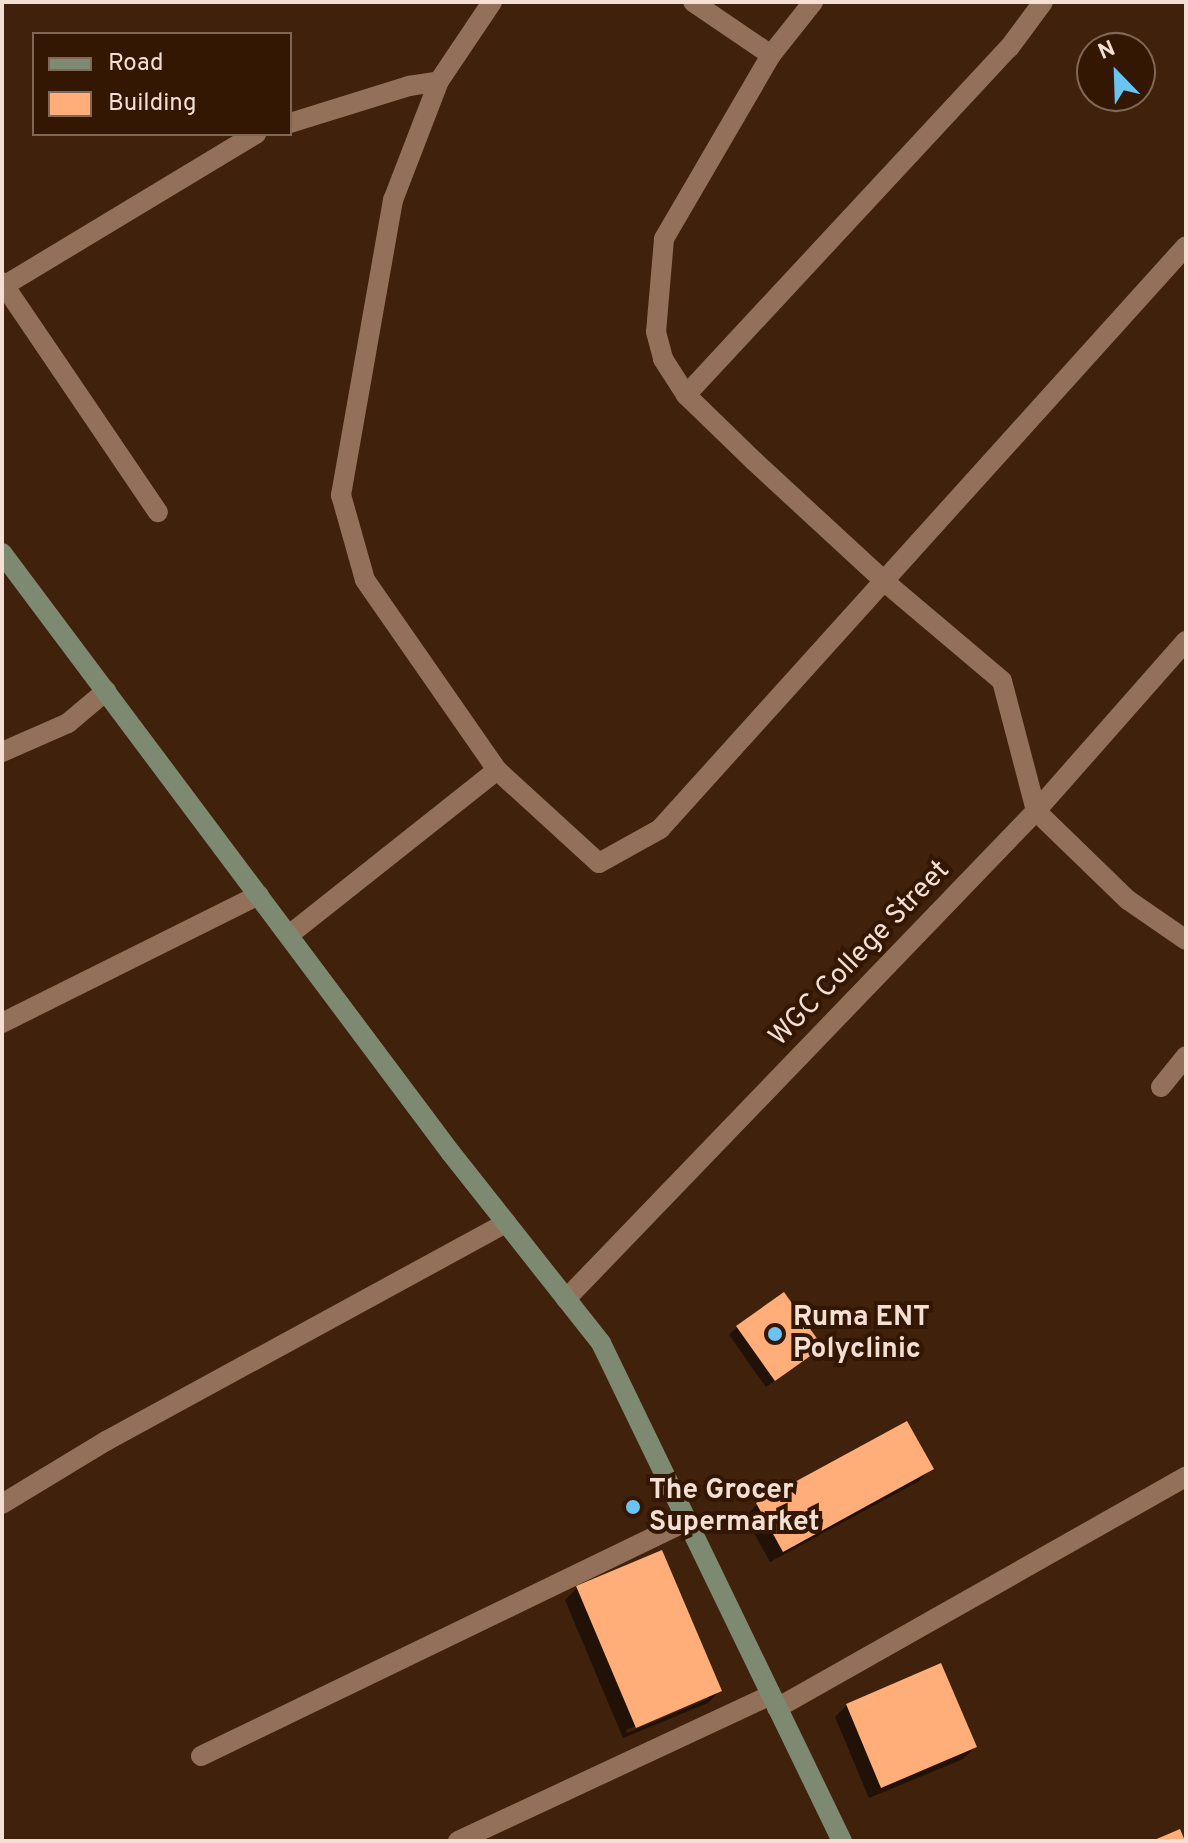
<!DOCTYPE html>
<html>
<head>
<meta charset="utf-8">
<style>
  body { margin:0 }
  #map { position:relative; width:1188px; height:1843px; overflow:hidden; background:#3f210c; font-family:Overpass,sans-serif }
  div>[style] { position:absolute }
  .shadow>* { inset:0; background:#0007 }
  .building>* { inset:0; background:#ffae79 }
  .street>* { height:20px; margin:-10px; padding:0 10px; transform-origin:10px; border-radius:10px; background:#937059 }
  .secondary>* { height:20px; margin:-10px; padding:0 10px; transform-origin:10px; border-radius:10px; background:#7d8a71 }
  .dots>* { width:22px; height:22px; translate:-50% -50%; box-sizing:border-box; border:4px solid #341703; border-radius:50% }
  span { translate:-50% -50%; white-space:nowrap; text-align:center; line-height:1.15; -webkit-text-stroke:8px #341703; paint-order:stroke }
  .street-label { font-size:28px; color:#f3dfd3 }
  .poi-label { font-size:28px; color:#f3dfd3; font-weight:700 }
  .left { translate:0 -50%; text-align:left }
  .frame { position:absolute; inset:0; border:4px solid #f3dfd3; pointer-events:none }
  .legend { position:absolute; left:32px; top:32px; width:260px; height:104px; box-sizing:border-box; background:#341703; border:2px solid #806756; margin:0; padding:10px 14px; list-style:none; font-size:24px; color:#f3dfd3 }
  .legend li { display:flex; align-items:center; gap:16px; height:40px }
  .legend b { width:40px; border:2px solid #806756 }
  .north { position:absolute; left:1076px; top:32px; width:80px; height:80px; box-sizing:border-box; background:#341703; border:2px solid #806756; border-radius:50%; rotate:337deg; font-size:22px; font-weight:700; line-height:32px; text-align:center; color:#f3dfd3 }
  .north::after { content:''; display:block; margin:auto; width:28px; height:36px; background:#6bc3f2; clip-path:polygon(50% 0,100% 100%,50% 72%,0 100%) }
</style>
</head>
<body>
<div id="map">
  <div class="shadow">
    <div style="clip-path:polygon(737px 1327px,812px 1354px,766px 1387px,729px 1335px)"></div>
    <div style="clip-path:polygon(931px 1469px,919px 1481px,770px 1562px,745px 1517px,757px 1505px)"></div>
    <div style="clip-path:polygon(evenodd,577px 1588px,720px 1690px,708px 1703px,623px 1738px,565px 1600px,577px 1588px,708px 1695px,708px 1699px,627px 1733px,626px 1730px,708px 1695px)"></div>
    <div style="clip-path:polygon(847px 1705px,975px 1747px,963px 1759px,869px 1798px,835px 1717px)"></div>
  </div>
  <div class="building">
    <div style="clip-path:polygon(784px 1292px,823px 1347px,775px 1381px,736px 1326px)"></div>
    <div style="clip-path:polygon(907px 1421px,934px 1469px,783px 1552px,756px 1503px)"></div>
    <div style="clip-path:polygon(662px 1550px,722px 1691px,636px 1728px,576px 1586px)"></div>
    <div style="clip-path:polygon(941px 1663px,977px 1747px,881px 1788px,846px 1704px)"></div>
    <div style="clip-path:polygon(1180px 1829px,1185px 1841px,1152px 1841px)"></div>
  </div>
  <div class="street">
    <div style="left:693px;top:2px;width:94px;rotate:34.2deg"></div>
    <div style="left:771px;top:55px;width:213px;rotate:120.2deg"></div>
    <div style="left:664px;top:239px;width:93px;rotate:94.9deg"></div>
    <div style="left:656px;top:332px;width:28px;rotate:75deg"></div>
    <div style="left:663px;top:359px;width:43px;rotate:57.4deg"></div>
    <div style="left:686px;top:395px;width:95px;rotate:44.1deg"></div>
    <div style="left:754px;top:461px;width:178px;rotate:42.7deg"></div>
    <div style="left:885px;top:582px;width:153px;rotate:40.2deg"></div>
    <div style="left:1002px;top:681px;width:134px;rotate:75.3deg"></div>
    <div style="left:1036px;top:811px;width:128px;rotate:44.1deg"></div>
    <div style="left:1128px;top:900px;width:70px;rotate:34.6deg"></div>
    <div style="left:771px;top:55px;width:68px;rotate:-51.6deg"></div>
    <div style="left:439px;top:81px;width:128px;rotate:111.1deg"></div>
    <div style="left:393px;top:200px;width:300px;rotate:100deg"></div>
    <div style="left:341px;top:495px;width:88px;rotate:74.2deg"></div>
    <div style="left:365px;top:580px;width:231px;rotate:55.2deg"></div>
    <div style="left:497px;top:770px;width:138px;rotate:42.4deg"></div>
    <div style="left:599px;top:863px;width:70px;rotate:-29.1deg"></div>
    <div style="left:660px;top:829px;width:785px;rotate:-47.94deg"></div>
    <div style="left:290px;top:123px;width:125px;rotate:-17.3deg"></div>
    <div style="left:409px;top:86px;width:30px;rotate:-9deg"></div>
    <div style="left:439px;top:81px;width:95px;rotate:-56.1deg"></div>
    <div style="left:2px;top:282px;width:278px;rotate:55.9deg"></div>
    <div style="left:2px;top:287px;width:297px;rotate:-31.1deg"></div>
    <div style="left:686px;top:395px;width:474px;rotate:-47.1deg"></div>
    <div style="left:1009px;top:48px;width:57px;rotate:-53.5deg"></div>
    <div style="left:2px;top:752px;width:72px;rotate:-23.7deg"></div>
    <div style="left:68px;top:723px;width:50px;rotate:-40.1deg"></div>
    <div style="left:289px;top:935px;width:265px;rotate:-38.4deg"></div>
    <div style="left:2px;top:1023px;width:287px;rotate:-26.5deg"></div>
    <div style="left:1161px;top:1087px;width:40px;rotate:-51deg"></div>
    <div style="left:566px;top:1299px;width:678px;rotate:-46.08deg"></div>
    <div style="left:1036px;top:811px;width:227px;rotate:-48.6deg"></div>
    <div style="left:2px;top:1504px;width:122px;rotate:-31.2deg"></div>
    <div style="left:106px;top:1441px;width:456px;rotate:-28.6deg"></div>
    <div style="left:777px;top:1708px;width:470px;rotate:-29.5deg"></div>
    <div style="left:201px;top:1756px;width:540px;rotate:-25.81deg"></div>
    <div style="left:458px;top:1841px;width:345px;rotate:-25deg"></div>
  </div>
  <div class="secondary">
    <div style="left:2px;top:553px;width:749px;rotate:53.19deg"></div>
    <div style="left:451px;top:1153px;width:242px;rotate:51.7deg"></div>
    <div style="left:601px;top:1343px;width:553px;rotate:64.18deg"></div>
  </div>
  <div class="dots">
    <div style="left:775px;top:1334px;background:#6bc3f2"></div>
    <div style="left:633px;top:1507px;background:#6bc3f2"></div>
  </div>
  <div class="street-label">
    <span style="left:860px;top:954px;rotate:-46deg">WGC College Street</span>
  </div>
  <div class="poi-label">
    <span class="left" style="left:793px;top:1334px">Ruma ENT<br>Polyclinic</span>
    <span class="left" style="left:649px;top:1507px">The Grocer<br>Supermarket</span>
  </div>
  <div class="frame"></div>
  <ul class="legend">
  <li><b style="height:10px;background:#7d8a71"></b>Road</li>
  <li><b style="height:22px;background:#ffae79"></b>Building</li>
  </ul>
  <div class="north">N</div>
</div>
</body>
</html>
